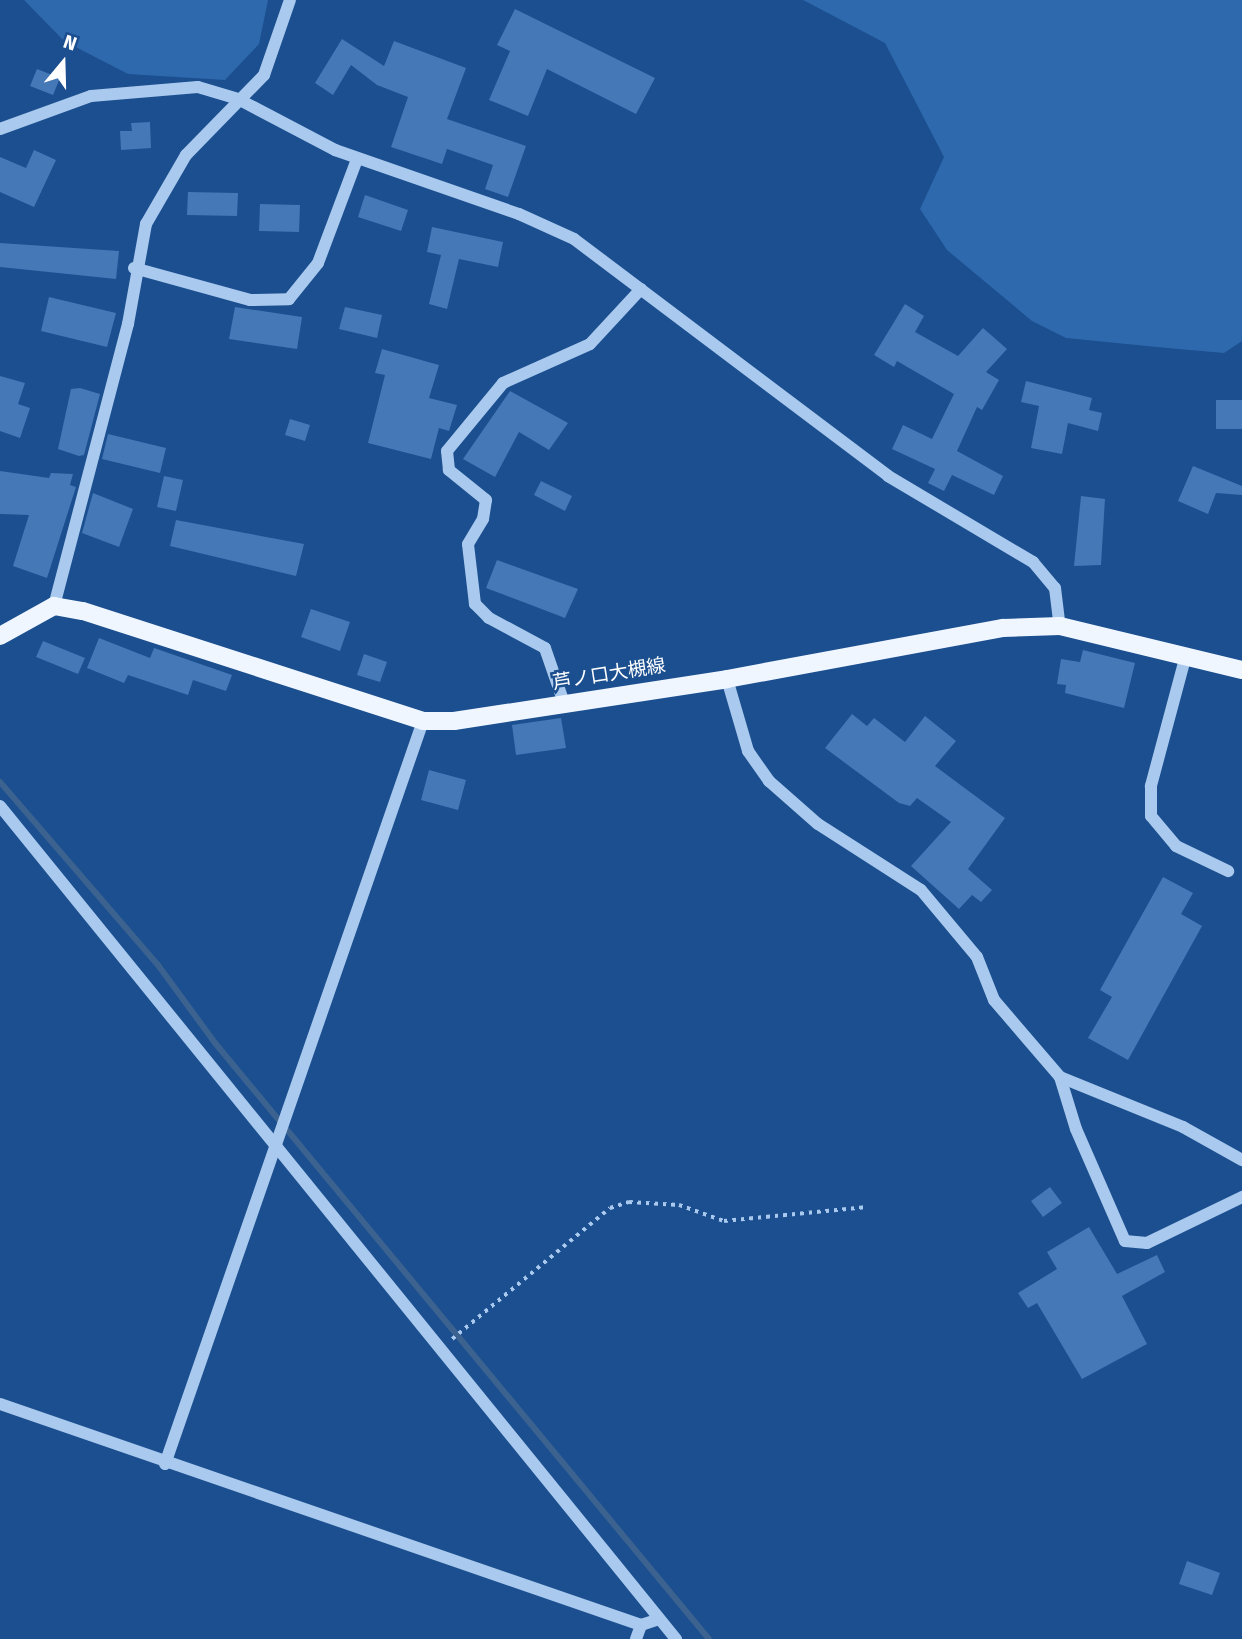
<!DOCTYPE html>
<html>
<head>
<meta charset="utf-8">
<style>
  body { margin:0 }
  #map { position:relative; width:1242px; height:1639px; overflow:hidden; background:#1b4f8f; font-family:"Fira Sans","Noto Sans JP",sans-serif }
  div>[style] { position:absolute }
  .green>* { inset:0; background:#2e69ad }
  .stream>* { height:6px; margin:-3px; padding:0 3px; transform-origin:3px; border-radius:3px; background:#3c6290 }
  .building>* { inset:0; background:#4478b7 }
  .path>* { height:3.5px; margin-top:-1.75px; transform-origin:0; background:repeating-linear-gradient(90deg,#a9c9ee 0 3.5px,transparent 0 8.5px) }
  .minor>* { height:12px; margin:-6px; padding:0 6px; transform-origin:6px; border-radius:6px; background:#a9c9ee }
  .major>* { height:18px; margin:-9px; padding:0 9px; transform-origin:9px; border-radius:9px; background:#f0f6ff }
  span { translate:-50% -50%; white-space:nowrap; text-align:center; line-height:1.15; -webkit-text-stroke:5px #1b4f8f; paint-order:stroke }
  .street-label { font-size:19px; color:#fff }
  .north { position:absolute; left:28px; top:28px; width:70px; height:70px; -webkit-text-stroke:5px #1b4f8f; paint-order:stroke; rotate:19deg; font-size:19px; font-weight:700; line-height:28px; text-align:center; color:#fff }
  .north::after { content:''; display:block; margin:auto; width:24px; height:32px; background:#fff; clip-path:polygon(50% 0,100% 100%,50% 72%,0 100%) }
</style>
</head>
<body>
<div id="map">
  <div class="green">
    <div style="clip-path:polygon(24px 0,268px 0,259px 44px,225px 80px,128px 74px,64px 41px)"></div>
    <div style="clip-path:polygon(803px 0,1242px 0,1242px 341px,1224px 353px,1167px 348px,1066px 338px,1032px 321px,947px 250px,920px 209px,944px 157px,885px 43px)"></div>
  </div>
  <div class="stream">
    <div style="left:0;top:782px;width:242px;rotate:49.2deg"></div>
    <div style="left:158px;top:965px;width:97px;rotate:53.8deg"></div>
    <div style="left:215px;top:1043px;width:774px;rotate:50.35deg"></div>
  </div>
  <div class="building">
    <div style="clip-path:polygon(515px 9px,655px 78px,636px 114px,547px 69px,528px 116px,489px 100px,510px 51px,497px 45px)"></div>
    <div style="clip-path:polygon(342px 39px,384px 66px,394px 41px,466px 68px,447px 119px,526px 146px,508px 197px,485px 189px,493px 165px,447px 149px,442px 164px,391px 147px,408px 97px,377px 85px,351px 65px,333px 95px,315px 83px)"></div>
    <div style="clip-path:polygon(37px 69px,60px 78px,53px 95px,30px 86px)"></div>
    <div style="clip-path:polygon(150px 122px,151px 148px,121px 150px,120px 131px,132px 131px,131px 123px)"></div>
    <div style="clip-path:polygon(34px 150px,56px 160px,34px 207px,0 192px,0 157px,26px 168px)"></div>
    <div style="clip-path:polygon(188px 192px,238px 193px,237px 216px,187px 215px)"></div>
    <div style="clip-path:polygon(365px 195px,408px 210px,401px 231px,358px 217px)"></div>
    <div style="clip-path:polygon(260px 204px,300px 205px,299px 232px,259px 231px)"></div>
    <div style="clip-path:polygon(432px 227px,503px 242px,498px 267px,459px 259px,447px 309px,429px 304px,441px 255px,427px 252px)"></div>
    <div style="clip-path:polygon(0 243px,119px 251px,116px 279px,0 267px)"></div>
    <div style="clip-path:polygon(49px 297px,116px 313px,107px 347px,41px 331px)"></div>
    <div style="clip-path:polygon(905px 304px,924px 316px,915px 332px,958px 356px,983px 328px,1007px 349px,986px 372px,999px 380px,982px 410px,977px 407px,957px 451px,1003px 476px,994px 495px,952px 475px,944px 491px,928px 483px,935px 469px,892px 449px,903px 425px,932px 439px,954px 394px,897px 361px,894px 367px,874px 355px)"></div>
    <div style="clip-path:polygon(235px 307px,302px 317px,297px 349px,229px 339px)"></div>
    <div style="clip-path:polygon(345px 307px,382px 315px,377px 338px,339px 329px)"></div>
    <div style="clip-path:polygon(382px 349px,439px 365px,429px 398px,457px 405px,449px 431px,439px 428px,431px 459px,368px 443px,385px 375px,375px 373px)"></div>
    <div style="clip-path:polygon(0 376px,25px 383px,18px 404px,30px 408px,20px 438px,0 431px)"></div>
    <div style="clip-path:polygon(1026px 381px,1092px 398px,1089px 410px,1102px 413px,1098px 431px,1068px 423px,1062px 454px,1031px 448px,1039px 406px,1021px 402px)"></div>
    <div style="clip-path:polygon(80px 388px,100px 394px,84px 455px,79px 456px,58px 449px,71px 389px)"></div>
    <div style="clip-path:polygon(510px 391px,568px 423px,549px 450px,519px 432px,495px 477px,463px 459px)"></div>
    <div style="clip-path:polygon(1216px 400px,1242px 400px,1242px 429px,1216px 429px)"></div>
    <div style="clip-path:polygon(290px 419px,310px 425px,305px 441px,285px 435px)"></div>
    <div style="clip-path:polygon(108px 434px,166px 448px,160px 473px,102px 459px)"></div>
    <div style="clip-path:polygon(1193px 466px,1242px 486px,1242px 495px,1216px 493px,1208px 514px,1178px 501px)"></div>
    <div style="clip-path:polygon(0 471px,49px 478px,51px 473px,73px 474px,70px 485px,76px 487px,47px 578px,13px 566px,29px 515px,0 514px)"></div>
    <div style="clip-path:polygon(164px 476px,183px 480px,176px 511px,157px 507px)"></div>
    <div style="clip-path:polygon(541px 481px,572px 496px,565px 511px,534px 495px)"></div>
    <div style="clip-path:polygon(93px 493px,133px 509px,119px 547px,82px 533px)"></div>
    <div style="clip-path:polygon(1081px 496px,1105px 499px,1101px 565px,1074px 566px)"></div>
    <div style="clip-path:polygon(176px 520px,304px 544px,296px 576px,170px 546px)"></div>
    <div style="clip-path:polygon(497px 560px,578px 589px,565px 618px,486px 588px)"></div>
    <div style="clip-path:polygon(311px 609px,350px 622px,340px 651px,301px 637px)"></div>
    <div style="clip-path:polygon(99px 638px,150px 658px,154px 648px,232px 675px,226px 691px,193px 680px,188px 695px,128px 675px,124px 683px,87px 668px)"></div>
    <div style="clip-path:polygon(43px 641px,85px 658px,78px 674px,36px 657px)"></div>
    <div style="clip-path:polygon(1083px 650px,1135px 663px,1124px 708px,1065px 693px,1066px 685px,1057px 684px,1061px 659px,1080px 662px)"></div>
    <div style="clip-path:polygon(364px 654px,387px 662px,380px 682px,357px 675px)"></div>
    <div style="clip-path:polygon(852px 714px,867px 726px,874px 718px,905px 742px,925px 716px,956px 741px,935px 766px,1005px 818px,968px 869px,992px 890px,981px 902px,972px 895px,959px 909px,911px 866px,951px 822px,917px 798px,910px 806px,899px 803px,825px 748px)"></div>
    <div style="clip-path:polygon(561px 718px,566px 748px,516px 755px,512px 725px)"></div>
    <div style="clip-path:polygon(429px 770px,466px 780px,458px 810px,421px 800px)"></div>
    <div style="clip-path:polygon(1163px 877px,1193px 893px,1181px 914px,1202px 926px,1128px 1060px,1088px 1038px,1112px 997px,1100px 990px)"></div>
    <div style="clip-path:polygon(1050px 1187px,1062px 1203px,1043px 1217px,1031px 1201px)"></div>
    <div style="clip-path:polygon(1089px 1227px,1117px 1274px,1157px 1255px,1165px 1272px,1122px 1296px,1147px 1344px,1082px 1379px,1037px 1303px,1028px 1308px,1018px 1293px,1057px 1269px,1047px 1252px)"></div>
    <div style="clip-path:polygon(1187px 1561px,1220px 1573px,1212px 1595px,1179px 1584px)"></div>
  </div>
  <div class="path">
    <div style="left:452px;top:1339px;width:205px;rotate:-39.7deg"></div>
    <div style="left:610px;top:1208px;width:20px;rotate:-18deg"></div>
    <div style="left:629px;top:1202px;width:50px;rotate:3.4deg"></div>
    <div style="left:679px;top:1205px;width:48px;rotate:19.6deg"></div>
    <div style="left:724px;top:1221px;width:144px;rotate:-5.6deg"></div>
  </div>
  <div class="minor">
    <div style="left:0;top:129px;width:97px;rotate:-19.9deg"></div>
    <div style="left:91px;top:96px;width:107px;rotate:-4.8deg"></div>
    <div style="left:198px;top:87px;width:42px;rotate:16.7deg"></div>
    <div style="left:238px;top:99px;width:110px;rotate:27.7deg"></div>
    <div style="left:335px;top:150px;width:195px;rotate:19.2deg"></div>
    <div style="left:519px;top:214px;width:60px;rotate:24.4deg"></div>
    <div style="left:574px;top:239px;width:393px;rotate:37deg"></div>
    <div style="left:888px;top:476px;width:169px;rotate:30.7deg"></div>
    <div style="left:1033px;top:562px;width:34px;rotate:50deg"></div>
    <div style="left:1055px;top:588px;width:38px;rotate:83deg"></div>
    <div style="left:134px;top:268px;width:120px;rotate:15.4deg"></div>
    <div style="left:250px;top:300px;width:39px;rotate:-1deg"></div>
    <div style="left:289px;top:299px;width:46px;rotate:-51.1deg"></div>
    <div style="left:318px;top:263px;width:111px;rotate:-69.4deg"></div>
    <div style="left:54px;top:606px;width:292px;rotate:-75.3deg"></div>
    <div style="left:128px;top:324px;width:102px;rotate:-79.8deg"></div>
    <div style="left:146px;top:224px;width:80px;rotate:-59.9deg"></div>
    <div style="left:186px;top:155px;width:112px;rotate:-45.7deg"></div>
    <div style="left:264px;top:75px;width:79px;rotate:-70.9deg"></div>
    <div style="left:1186px;top:655px;width:136px;rotate:105deg"></div>
    <div style="left:1151px;top:786px;width:30px;rotate:90deg"></div>
    <div style="left:1151px;top:816px;width:39px;rotate:50deg"></div>
    <div style="left:1176px;top:846px;width:58px;rotate:25.7deg"></div>
    <div style="left:727px;top:679px;width:75px;rotate:73.7deg"></div>
    <div style="left:748px;top:751px;width:37px;rotate:55deg"></div>
    <div style="left:769px;top:781px;width:65px;rotate:41.3deg"></div>
    <div style="left:818px;top:824px;width:122px;rotate:32.7deg"></div>
    <div style="left:921px;top:890px;width:87px;rotate:50.1deg"></div>
    <div style="left:977px;top:957px;width:46px;rotate:68.4deg"></div>
    <div style="left:994px;top:1000px;width:101px;rotate:49.4deg"></div>
    <div style="left:1060px;top:1077px;width:54px;rotate:72.9deg"></div>
    <div style="left:1076px;top:1129px;width:122px;rotate:66.4deg"></div>
    <div style="left:1125px;top:1241px;width:22px;rotate:5deg"></div>
    <div style="left:1147px;top:1243px;width:106px;rotate:-25.8deg"></div>
    <div style="left:564px;top:703px;width:58px;rotate:-109.1deg"></div>
    <div style="left:545px;top:648px;width:64px;rotate:-151.8deg"></div>
    <div style="left:489px;top:618px;width:20px;rotate:-135deg"></div>
    <div style="left:475px;top:604px;width:60px;rotate:-96.7deg"></div>
    <div style="left:468px;top:544px;width:29px;rotate:-59deg"></div>
    <div style="left:483px;top:519px;width:19px;rotate:-81deg"></div>
    <div style="left:486px;top:500px;width:48px;rotate:-141deg"></div>
    <div style="left:449px;top:470px;width:19px;rotate:-96deg"></div>
    <div style="left:447px;top:451px;width:88px;rotate:-50.5deg"></div>
    <div style="left:503px;top:383px;width:95px;rotate:-24.1deg"></div>
    <div style="left:590px;top:344px;width:75px;rotate:-47.2deg"></div>
    <div style="left:0;top:806px;width:1073px;rotate:50.94deg"></div>
    <div style="left:1060px;top:1077px;width:133px;rotate:22.1deg"></div>
    <div style="left:1183px;top:1127px;width:68px;rotate:29.2deg"></div>
    <div style="left:0;top:1404px;width:678px;rotate:19.02deg"></div>
    <div style="left:641px;top:1625px;width:19px;rotate:-18deg"></div>
    <div style="left:165px;top:1464px;width:787px;rotate:-70.85deg"></div>
    <div style="left:636px;top:1639px;width:15px;rotate:-70deg"></div>
  </div>
  <div class="major">
    <div style="left:0;top:636px;width:62px;rotate:-29.1deg"></div>
    <div style="left:54px;top:606px;width:29px;rotate:10deg"></div>
    <div style="left:83px;top:611px;width:357px;rotate:17.9deg"></div>
    <div style="left:423px;top:721px;width:31px"></div>
    <div style="left:454px;top:721px;width:276px;rotate:-8.7deg"></div>
    <div style="left:727px;top:679px;width:281px;rotate:-10.5deg"></div>
    <div style="left:1003px;top:628px;width:57px;rotate:-2deg"></div>
    <div style="left:1060px;top:626px;width:187px;rotate:13.6deg"></div>
  </div>
  <div class="street-label">
    <span style="left:609px;top:674px;rotate:-9deg">芦ノ口大槻線</span>
  </div>
  <div class="north">N</div>
</div>
</body>
</html>
